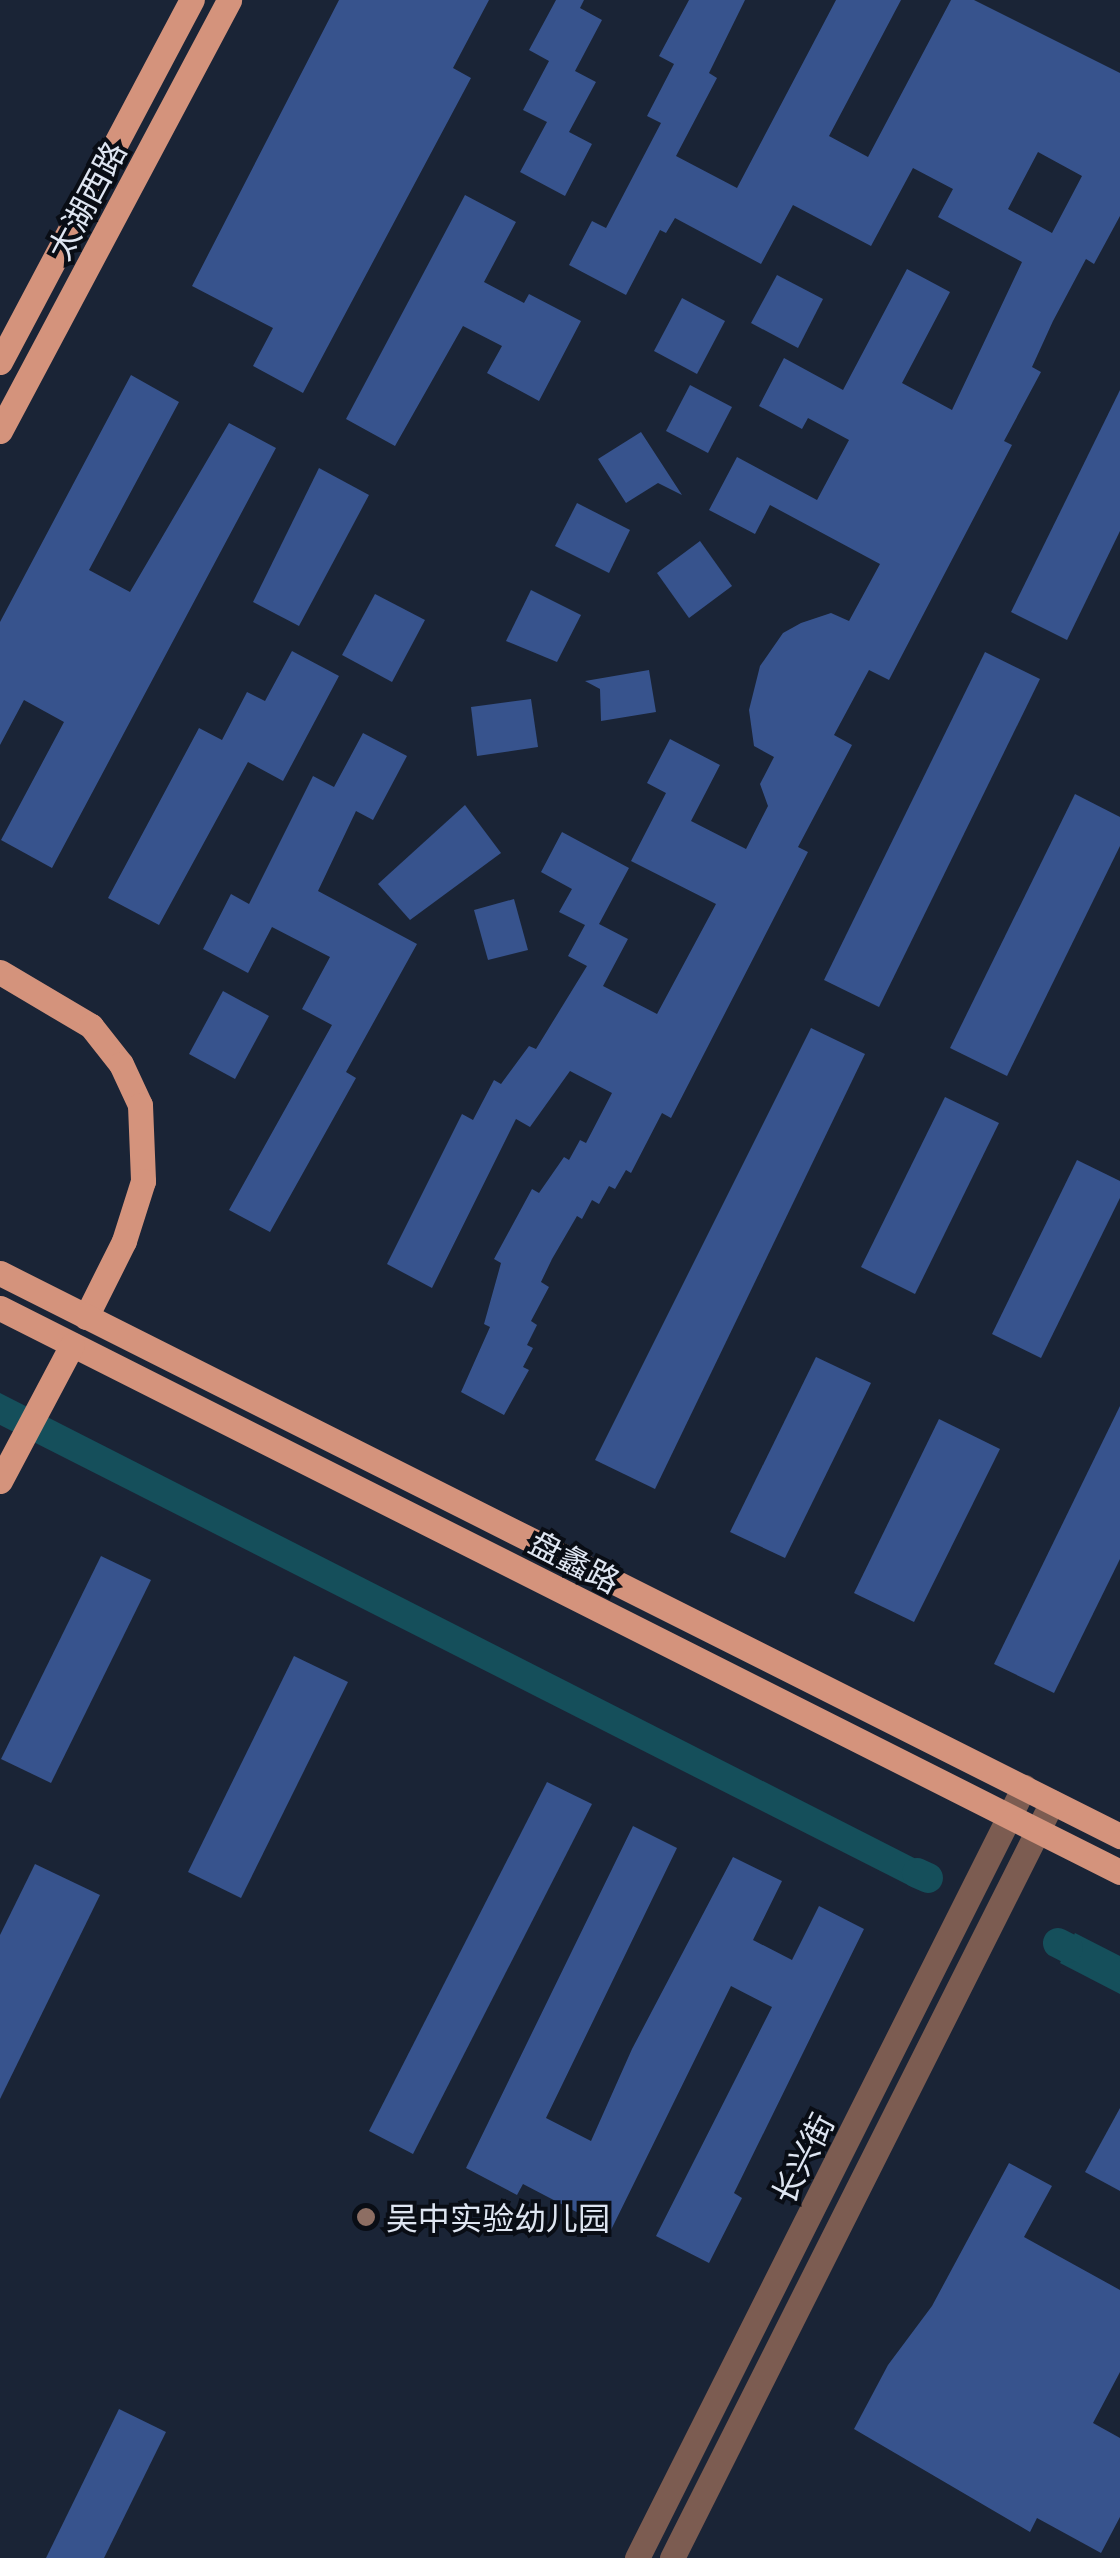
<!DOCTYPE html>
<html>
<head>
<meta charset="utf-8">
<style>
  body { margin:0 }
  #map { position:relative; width:1120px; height:2558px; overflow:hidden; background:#1a2436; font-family:Barlow,"Noto Sans SC",sans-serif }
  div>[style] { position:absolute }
  .water>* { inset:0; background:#154f5b }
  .canal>* { height:30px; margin:-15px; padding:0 15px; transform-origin:15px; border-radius:15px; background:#154f5b }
  .building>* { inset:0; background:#37538d }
  .minor>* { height:25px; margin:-12.5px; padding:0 12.5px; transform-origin:12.5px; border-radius:12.5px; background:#7c5c51 }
  .major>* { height:25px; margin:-12.5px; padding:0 12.5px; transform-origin:12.5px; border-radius:12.5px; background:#d4937c }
  .dots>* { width:28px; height:28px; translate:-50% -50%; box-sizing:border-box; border:5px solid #090d15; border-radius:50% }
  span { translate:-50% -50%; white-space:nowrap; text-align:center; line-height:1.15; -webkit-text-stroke:8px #090d15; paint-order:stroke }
  .street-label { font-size:32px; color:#dee5f1 }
  .poi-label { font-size:32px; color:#dee5f1 }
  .left { translate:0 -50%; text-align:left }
</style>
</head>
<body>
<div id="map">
  <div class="water">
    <div style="clip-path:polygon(0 1393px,922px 1862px,910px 1886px,0 1425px)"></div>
    <div style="clip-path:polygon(1075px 1933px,1120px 1956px,1120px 1994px,1060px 1963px)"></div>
  </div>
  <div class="canal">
    <div style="left:917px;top:1873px;width:12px;rotate:24deg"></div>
    <div style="left:1058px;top:1943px;width:11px;rotate:27deg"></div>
  </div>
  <div class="building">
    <div style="clip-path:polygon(339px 0,489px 0,453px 68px,471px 78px,303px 393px,253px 366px,273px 328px,192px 286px)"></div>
    <div style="clip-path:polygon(556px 0,584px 0,580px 8px,602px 20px,575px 71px,596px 82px,569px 132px,592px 144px,565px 196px,520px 172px,547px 122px,523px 110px,549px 61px,529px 50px)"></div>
    <div style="clip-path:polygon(evenodd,689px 0,745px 0,709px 73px,717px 78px,676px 156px,737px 188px,836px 0,901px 0,829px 136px,868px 157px,951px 0,974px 0,1120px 73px,1120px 216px,1094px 264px,1086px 259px,1053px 321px,1032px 367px,1041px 372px,1004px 441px,1012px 445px,889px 680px,869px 670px,834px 735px,852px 745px,798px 847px,808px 852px,671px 1118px,662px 1113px,631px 1173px,626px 1170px,615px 1189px,609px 1186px,599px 1204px,592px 1200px,582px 1219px,577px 1216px,552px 1259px,541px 1282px,549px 1287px,531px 1321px,537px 1325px,527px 1345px,533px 1348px,523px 1367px,529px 1370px,504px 1415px,461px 1392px,490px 1327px,484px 1324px,501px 1263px,494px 1259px,532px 1189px,539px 1193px,564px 1157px,569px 1160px,580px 1140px,586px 1143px,612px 1093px,570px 1071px,530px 1127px,516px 1119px,432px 1288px,387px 1264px,462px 1114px,473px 1120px,494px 1080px,501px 1084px,529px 1046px,536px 1049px,587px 966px,568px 956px,585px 925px,559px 912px,572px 889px,541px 872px,562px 832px,629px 868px,599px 924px,628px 939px,603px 986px,657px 1014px,716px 904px,631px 861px,666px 793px,647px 783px,670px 739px,720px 765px,691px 821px,746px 849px,768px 806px,760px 784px,774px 757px,754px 746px,749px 710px,760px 666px,783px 633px,801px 623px,831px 613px,849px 621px,880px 564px,770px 505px,755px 534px,709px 510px,737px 457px,817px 500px,849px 440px,808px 418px,802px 429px,759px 406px,784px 358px,843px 390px,907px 269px,950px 292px,902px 383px,952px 410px,1022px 262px,938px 217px,953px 189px,913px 168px,871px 246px,793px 205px,761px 264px,675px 218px,666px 233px,660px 230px,626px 295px,569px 265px,592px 221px,606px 228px,661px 123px,647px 116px,674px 64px,659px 56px,689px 0,1038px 152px,1082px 176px,1052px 233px,1008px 209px,1038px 152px)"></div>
    <div style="clip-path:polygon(465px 195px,516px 222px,484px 282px,524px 303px,529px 294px,581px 321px,539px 401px,487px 373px,502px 346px,463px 326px,395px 446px,346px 419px)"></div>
    <div style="clip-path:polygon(777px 275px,823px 299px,798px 348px,751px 323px)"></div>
    <div style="clip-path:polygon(682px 298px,725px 321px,697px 374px,654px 351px)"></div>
    <div style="clip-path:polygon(131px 375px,179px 402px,89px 570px,130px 592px,229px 423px,276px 448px,52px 868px,1px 840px,64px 722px,24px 700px,0 745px,0 622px)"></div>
    <div style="clip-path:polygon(690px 385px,732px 407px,708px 453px,666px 431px)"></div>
    <div style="clip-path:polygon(1120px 390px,1120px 531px,1067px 640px,1011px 612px)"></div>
    <div style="clip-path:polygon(641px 432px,682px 495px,658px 483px,626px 503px,598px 459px)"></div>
    <div style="clip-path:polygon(319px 468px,369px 495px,299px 626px,253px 602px)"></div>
    <div style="clip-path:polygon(577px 503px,630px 530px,609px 573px,555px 546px)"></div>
    <div style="clip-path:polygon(700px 541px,732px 586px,689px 618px,657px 573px)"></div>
    <div style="clip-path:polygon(531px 590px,581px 615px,557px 662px,506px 641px)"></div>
    <div style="clip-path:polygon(375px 594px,425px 620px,392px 682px,342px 655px)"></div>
    <div style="clip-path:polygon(292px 651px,339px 676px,283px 781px,248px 762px,159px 925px,108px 898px,199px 728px,222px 740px,247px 692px,265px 701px)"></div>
    <div style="clip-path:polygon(985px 652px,1040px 679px,879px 1007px,824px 980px)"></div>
    <div style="clip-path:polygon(649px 670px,656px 712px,601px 721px,600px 689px,585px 681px)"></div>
    <div style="clip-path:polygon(531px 699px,538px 747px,477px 756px,471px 707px)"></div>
    <div style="clip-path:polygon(363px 733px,407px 756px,373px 820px,356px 811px,318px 891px,417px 944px,346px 1072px,356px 1078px,270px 1232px,229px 1210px,332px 1025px,302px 1009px,330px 957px,272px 927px,248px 973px,203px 949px,231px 894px,249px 904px,313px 776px,334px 787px)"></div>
    <div style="clip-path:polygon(1075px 794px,1120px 817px,1120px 846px,1007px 1076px,950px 1048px)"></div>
    <div style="clip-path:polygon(465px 805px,501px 853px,410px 920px,378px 884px)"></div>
    <div style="clip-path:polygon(514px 899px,528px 950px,488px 960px,474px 910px)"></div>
    <div style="clip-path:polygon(223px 991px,269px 1016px,235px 1079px,189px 1054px)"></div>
    <div style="clip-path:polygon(811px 1028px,865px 1054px,655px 1489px,595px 1460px)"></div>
    <div style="clip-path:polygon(945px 1097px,999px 1123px,915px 1294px,861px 1267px)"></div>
    <div style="clip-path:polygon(1077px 1160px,1120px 1181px,1120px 1198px,1041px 1358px,992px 1334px)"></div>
    <div style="clip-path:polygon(816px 1357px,871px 1383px,785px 1558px,730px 1532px)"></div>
    <div style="clip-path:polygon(1120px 1406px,1120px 1559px,1054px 1693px,994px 1664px)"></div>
    <div style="clip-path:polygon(939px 1419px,1000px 1449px,914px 1622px,854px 1593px)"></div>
    <div style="clip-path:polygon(101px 1556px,151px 1580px,51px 1783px,1px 1759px)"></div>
    <div style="clip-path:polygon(294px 1656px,348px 1682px,241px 1898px,188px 1872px)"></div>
    <div style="clip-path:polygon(547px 1782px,592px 1804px,413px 2154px,369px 2131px)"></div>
    <div style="clip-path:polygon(633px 1826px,677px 1848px,546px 2118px,591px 2141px,632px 2049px,733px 1857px,782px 1881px,753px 1940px,792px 1960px,819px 1906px,864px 1929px,734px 2193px,742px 2198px,709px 2263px,656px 2236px,772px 2007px,731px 1986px,611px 2230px,523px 2184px,517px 2195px,466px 2168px)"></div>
    <div style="clip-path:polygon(35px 1864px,100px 1895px,0 2099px,0 1935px)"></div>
    <div style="clip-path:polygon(1120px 2108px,1120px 2191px,1085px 2172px)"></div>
    <div style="clip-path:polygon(1009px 2163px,1052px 2186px,1024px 2237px,1120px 2290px,1120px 2372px,1093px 2423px,1120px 2438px,1120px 2517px,1101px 2553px,1037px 2518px,1030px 2532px,854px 2429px,888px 2365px,932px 2306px)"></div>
    <div style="clip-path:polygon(119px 2409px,166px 2432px,104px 2558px,46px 2558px)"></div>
  </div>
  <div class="minor">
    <div style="left:637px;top:2558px;width:863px;rotate:-63.35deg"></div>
    <div style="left:672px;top:2558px;width:846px;rotate:-63.31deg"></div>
  </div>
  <div class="major">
    <div style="left:0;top:362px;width:410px;rotate:-62.1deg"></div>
    <div style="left:0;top:431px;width:488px;rotate:-62deg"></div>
    <div style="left:0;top:972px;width:106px;rotate:30.7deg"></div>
    <div style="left:91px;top:1026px;width:48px;rotate:51.7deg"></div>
    <div style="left:121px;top:1064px;width:45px;rotate:65.1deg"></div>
    <div style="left:140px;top:1105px;width:76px;rotate:87.7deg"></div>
    <div style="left:143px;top:1181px;width:63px;rotate:107.6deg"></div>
    <div style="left:124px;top:1241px;width:85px;rotate:116.6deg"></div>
    <div style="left:0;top:1273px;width:1254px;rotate:26.69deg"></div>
    <div style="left:0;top:1308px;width:1254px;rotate:26.73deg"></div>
    <div style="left:0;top:1481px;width:154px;rotate:-62.1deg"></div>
  </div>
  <div class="dots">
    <div style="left:366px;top:2217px;background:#8d6e63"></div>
  </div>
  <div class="street-label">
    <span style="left:86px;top:200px;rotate:-62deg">太湖西路</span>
    <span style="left:575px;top:1561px;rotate:27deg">盘蠡路</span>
    <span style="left:802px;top:2158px;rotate:-63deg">长兴街</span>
  </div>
  <div class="poi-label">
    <span class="left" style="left:386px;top:2217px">吴中实验幼儿园</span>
  </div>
</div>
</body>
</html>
